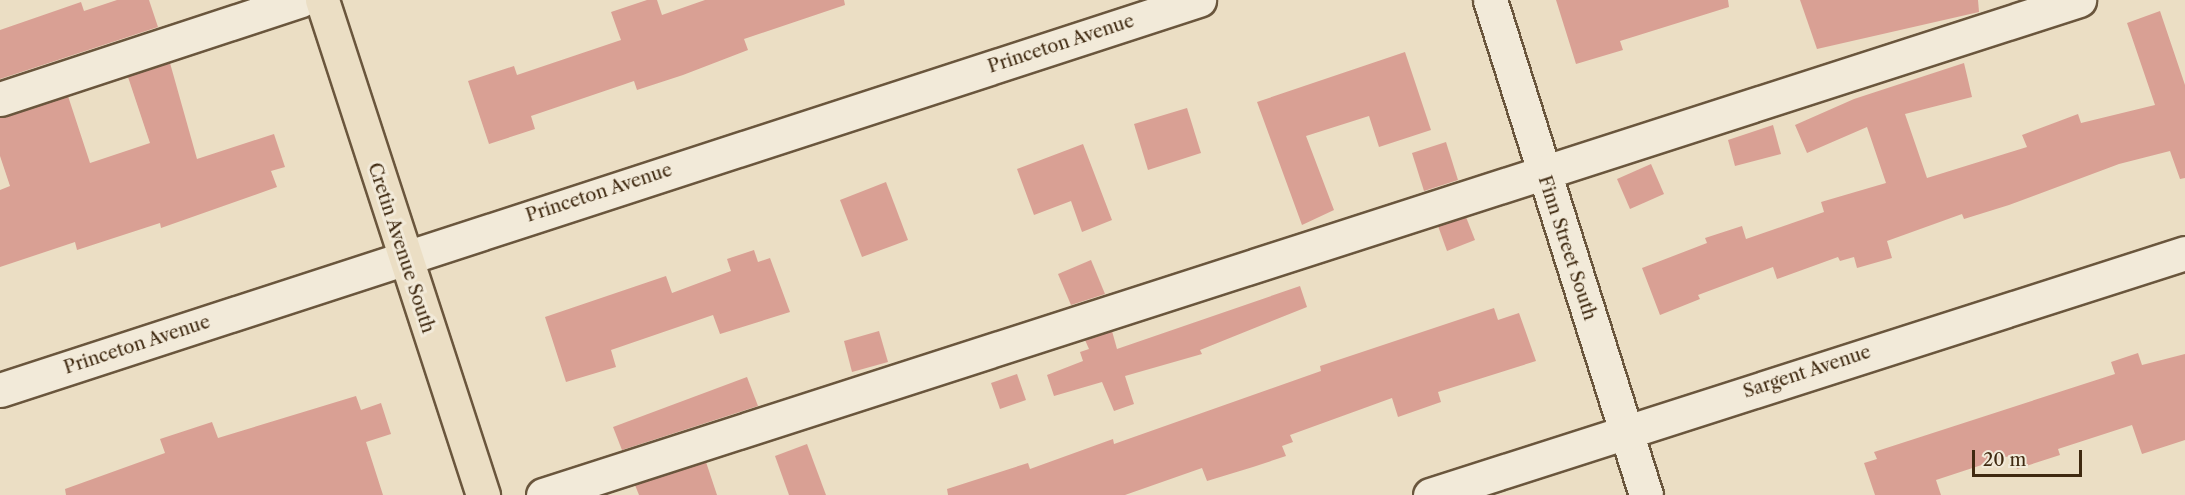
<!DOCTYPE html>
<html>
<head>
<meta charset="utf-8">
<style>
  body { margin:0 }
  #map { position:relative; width:2185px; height:495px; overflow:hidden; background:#ebdec4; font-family:"Libre Caslon Text",serif }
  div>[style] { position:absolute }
  .building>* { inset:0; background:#d9a094 }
  .roads { filter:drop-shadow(2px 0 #6a563d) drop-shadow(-2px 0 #6a563d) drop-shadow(0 2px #6a563d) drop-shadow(0 -2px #6a563d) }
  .minor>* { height:33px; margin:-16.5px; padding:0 16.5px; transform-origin:16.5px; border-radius:16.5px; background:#f2ead9 }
  .major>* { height:33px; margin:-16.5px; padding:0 16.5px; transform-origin:16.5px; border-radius:16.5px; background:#ebdec4 }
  span { translate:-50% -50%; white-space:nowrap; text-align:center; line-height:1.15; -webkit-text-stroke:6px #f2ead9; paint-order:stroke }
  .street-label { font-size:18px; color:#3f2910 }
  .scale { position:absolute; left:1972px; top:450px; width:110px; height:27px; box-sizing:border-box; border:3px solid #3f2910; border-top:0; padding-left:8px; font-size:18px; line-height:21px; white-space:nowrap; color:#3f2910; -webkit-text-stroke:4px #f2ead9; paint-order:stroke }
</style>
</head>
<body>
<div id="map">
  <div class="building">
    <div style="clip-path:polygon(117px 0,149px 0,158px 27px,0 79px,0 30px,81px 2px,84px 11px)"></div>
    <div style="clip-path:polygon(647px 0,657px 0,662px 15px,705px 0,844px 0,845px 5px,744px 39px,748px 50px,683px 75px,637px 90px,634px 81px,531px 116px,535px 129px,489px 144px,468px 81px,514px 66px,517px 75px,621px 40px,611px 12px)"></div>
    <div style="clip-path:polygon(1556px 0,1728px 0,1729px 7px,1620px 41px,1623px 50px,1576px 64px)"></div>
    <div style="clip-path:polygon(1800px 0,1978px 0,1979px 12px,1817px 49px)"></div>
    <div style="clip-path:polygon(2160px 11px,2185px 85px,2185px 178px,2180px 179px,2170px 151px,2119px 164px,2009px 205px,1964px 219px,1962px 214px,1887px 241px,1892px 258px,1857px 268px,1854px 257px,1840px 261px,1838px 257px,1777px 279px,1773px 267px,1698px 295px,1700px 299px,1660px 315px,1642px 268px,1707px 243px,1705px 238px,1742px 226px,1746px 239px,1824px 212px,1821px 202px,1886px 183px,1867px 127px,1807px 153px,1795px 125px,1854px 99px,1964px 63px,1972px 97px,1905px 114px,1927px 178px,2027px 147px,2022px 135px,2078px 114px,2081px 123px,2155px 105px,2127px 23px)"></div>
    <div style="clip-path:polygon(1405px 52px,1431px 130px,1379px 147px,1369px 116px,1306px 136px,1334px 210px,1302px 225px,1257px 102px)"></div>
    <div style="clip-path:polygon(170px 63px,197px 159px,274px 134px,285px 167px,271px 171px,277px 187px,161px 228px,160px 223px,77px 250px,75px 242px,0 267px,0 190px,10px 186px,0 156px,0 117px,68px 96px,90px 163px,150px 143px,128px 77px)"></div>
    <div style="clip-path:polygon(1187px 108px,1201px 153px,1148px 170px,1134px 124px)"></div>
    <div style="clip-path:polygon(1773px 125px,1781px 154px,1735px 166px,1728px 140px)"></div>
    <div style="clip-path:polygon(1446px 142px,1458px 180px,1424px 191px,1412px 153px)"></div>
    <div style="clip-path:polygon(1083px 144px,1112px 220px,1082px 232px,1071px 201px,1034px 215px,1017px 169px)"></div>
    <div style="clip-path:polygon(1651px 164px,1664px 194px,1630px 209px,1617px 179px)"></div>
    <div style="clip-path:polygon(886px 182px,908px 240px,862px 257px,840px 200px)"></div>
    <div style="clip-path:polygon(1466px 217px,1475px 240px,1447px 251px,1438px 226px)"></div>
    <div style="clip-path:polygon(754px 250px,758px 262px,770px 258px,790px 312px,720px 334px,713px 315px,611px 350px,616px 367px,566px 382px,545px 317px,666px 276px,672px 293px,731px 271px,727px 259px)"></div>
    <div style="clip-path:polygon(1091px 260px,1105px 294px,1071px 305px,1058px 274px)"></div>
    <div style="clip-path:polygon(1300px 286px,1307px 307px,1200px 350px,1202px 354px,1125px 376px,1134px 404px,1114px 411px,1102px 382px,1054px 396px,1047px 375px,1083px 361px,1080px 352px,1089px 349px,1085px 340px,1112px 331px,1117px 349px)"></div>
    <div style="clip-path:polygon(1494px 308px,1498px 320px,1519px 313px,1536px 361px,1438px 392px,1441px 402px,1398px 417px,1392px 398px,1290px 435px,1293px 442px,1282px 446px,1286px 456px,1253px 467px,1207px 481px,1202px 468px,1125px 495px,948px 495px,947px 489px,1028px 463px,1030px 469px,1113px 439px,1114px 444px,1321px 371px,1320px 366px)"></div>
    <div style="clip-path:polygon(879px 331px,888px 362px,852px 372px,844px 341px)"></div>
    <div style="clip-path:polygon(2138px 353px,2142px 365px,2185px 354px,2185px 440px,2142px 454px,2132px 425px,2058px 449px,2060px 455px,2017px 469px,2012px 455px,1936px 480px,1941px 495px,1875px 495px,1864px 463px,1877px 459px,1874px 452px,2115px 374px,2111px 362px)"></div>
    <div style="clip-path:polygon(1017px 374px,1026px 400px,1000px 409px,991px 383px)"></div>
    <div style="clip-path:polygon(747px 377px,758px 406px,622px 450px,613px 427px)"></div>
    <div style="clip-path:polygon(356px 396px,361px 410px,381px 403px,391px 434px,366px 442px,383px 495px,66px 495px,65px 489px,165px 453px,160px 439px,212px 422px,218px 438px)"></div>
    <div style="clip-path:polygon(807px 444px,826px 495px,789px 495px,775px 456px)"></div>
    <div style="clip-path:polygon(706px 462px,717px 495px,639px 495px,635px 485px)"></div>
  </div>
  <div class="roads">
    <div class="minor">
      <div style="left:1490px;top:0;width:519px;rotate:72.51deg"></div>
      <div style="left:0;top:99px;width:317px;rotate:-18.2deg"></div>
      <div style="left:0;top:390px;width:1261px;rotate:-18.02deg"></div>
      <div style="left:543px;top:495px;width:1614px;rotate:-17.86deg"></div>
      <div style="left:1430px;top:495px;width:793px;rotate:-17.77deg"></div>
    </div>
    <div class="major">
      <div style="left:322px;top:0;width:521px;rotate:71.98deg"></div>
    </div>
  </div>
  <div class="street-label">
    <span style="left:1061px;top:44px;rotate:-18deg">Princeton Avenue</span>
    <span style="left:599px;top:193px;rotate:-18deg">Princeton Avenue</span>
    <span style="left:401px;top:248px;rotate:72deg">Cretin Avenue South</span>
    <span style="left:1567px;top:248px;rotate:72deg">Finn Street South</span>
    <span style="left:137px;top:345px;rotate:-18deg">Princeton Avenue</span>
    <span style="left:1807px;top:372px;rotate:-18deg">Sargent Avenue</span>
  </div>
  <div class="scale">20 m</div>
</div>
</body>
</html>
